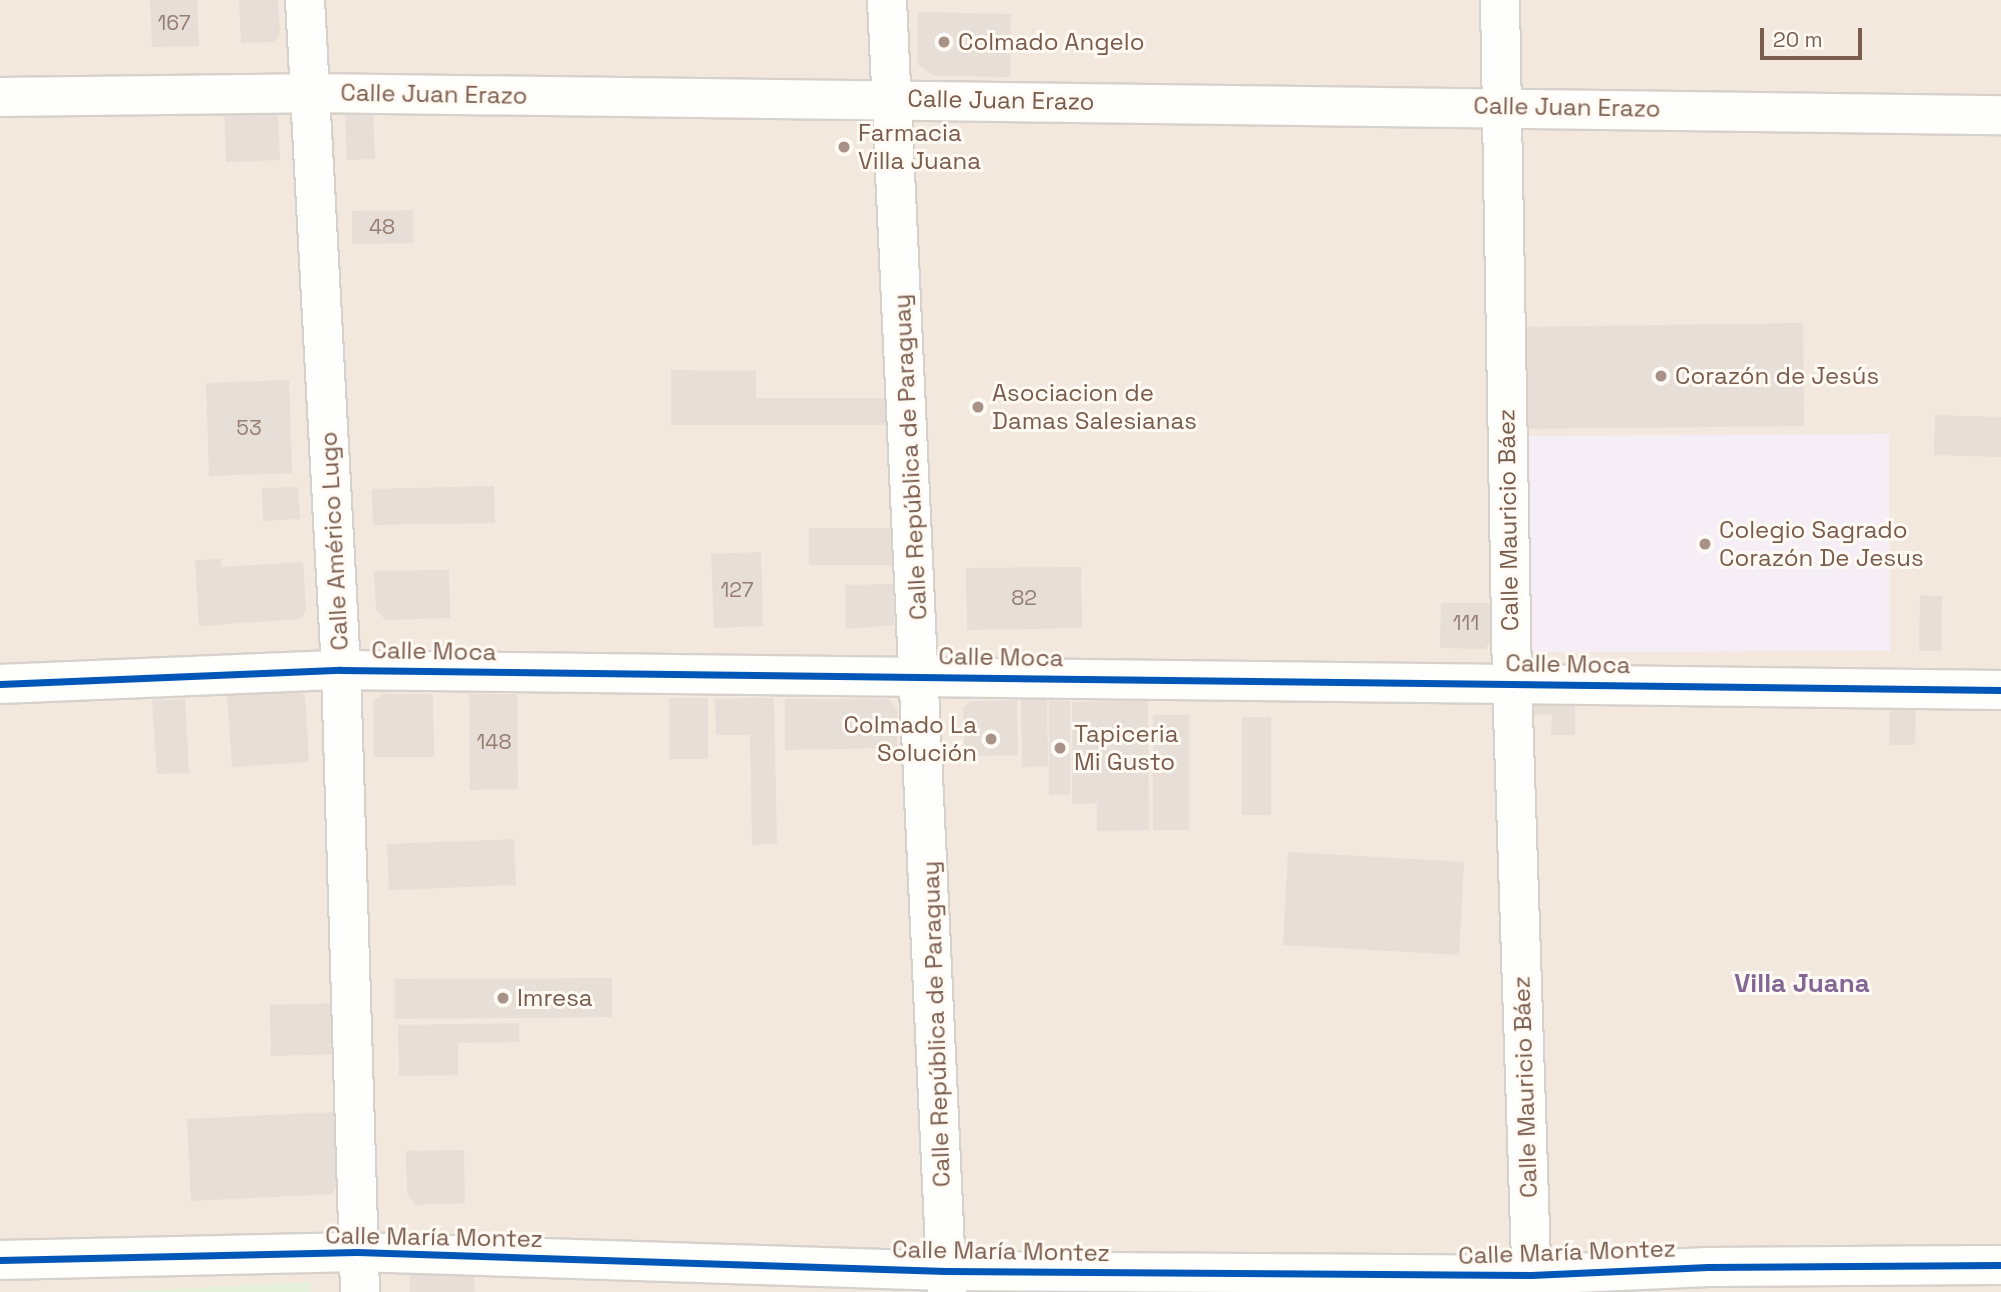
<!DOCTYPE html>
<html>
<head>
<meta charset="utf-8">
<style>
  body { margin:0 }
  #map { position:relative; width:2001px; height:1292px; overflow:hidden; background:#f9f5f0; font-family:"Space Grotesk",sans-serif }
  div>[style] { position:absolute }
  .residential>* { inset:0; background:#f2e8de }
  .education>* { inset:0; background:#f6eef6 }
  .green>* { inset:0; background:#e7f0db }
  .building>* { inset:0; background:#e6ded7 }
  .roads { filter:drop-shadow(2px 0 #d7d1cb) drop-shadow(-2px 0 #d7d1cb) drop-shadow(0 2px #d7d1cb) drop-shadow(0 -2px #d7d1cb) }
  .minor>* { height:38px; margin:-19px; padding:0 19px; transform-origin:19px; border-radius:19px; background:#fefefd }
  .cycleway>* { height:7px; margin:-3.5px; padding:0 3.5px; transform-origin:3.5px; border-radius:3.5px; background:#0057b8 }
  .dots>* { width:19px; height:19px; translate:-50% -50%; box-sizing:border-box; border:4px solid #fffaf3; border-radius:50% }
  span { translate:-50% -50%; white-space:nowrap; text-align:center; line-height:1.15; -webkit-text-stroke:6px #fffaf3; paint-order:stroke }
  .number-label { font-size:21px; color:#977e72 }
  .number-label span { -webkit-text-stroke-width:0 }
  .poi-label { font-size:24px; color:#7a5c4d }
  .left { translate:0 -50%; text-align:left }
  .right { translate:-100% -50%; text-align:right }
  .street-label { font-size:24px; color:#7a5c4d }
  .neighbourhood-label { font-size:26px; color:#846695; font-weight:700 }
  .scale { position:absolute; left:1760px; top:28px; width:102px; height:32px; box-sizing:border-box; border:4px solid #7a5c4d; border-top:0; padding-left:9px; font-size:21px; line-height:24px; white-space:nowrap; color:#7a5c4d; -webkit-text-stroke:5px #fffaf3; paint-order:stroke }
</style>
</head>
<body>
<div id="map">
  <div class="residential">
    <div style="clip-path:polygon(0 0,2001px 0,2001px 1292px,0 1292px)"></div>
  </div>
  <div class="education">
    <div style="clip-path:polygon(1889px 434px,1890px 651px,1521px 652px,1521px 436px)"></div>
  </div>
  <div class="green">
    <div style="clip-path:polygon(311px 1282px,311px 1292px,106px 1292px)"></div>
  </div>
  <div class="building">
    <div style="clip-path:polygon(150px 0,197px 0,199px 46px,152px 47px)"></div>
    <div style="clip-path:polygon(239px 0,278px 0,280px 35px,273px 42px,241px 43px)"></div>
    <div style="clip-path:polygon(918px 12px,1011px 14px,1010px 77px,934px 76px,917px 64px)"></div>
    <div style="clip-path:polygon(267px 104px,278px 114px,280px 160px,226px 162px,224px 106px)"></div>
    <div style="clip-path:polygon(354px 110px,373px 110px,375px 159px,347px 160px,345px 116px)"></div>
    <div style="clip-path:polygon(413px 210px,413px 243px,352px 244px,352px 211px)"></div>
    <div style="clip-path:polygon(1803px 323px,1804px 426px,1519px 429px,1518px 327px)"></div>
    <div style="clip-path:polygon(671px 370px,756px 371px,756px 398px,885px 398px,885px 425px,671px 425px)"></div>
    <div style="clip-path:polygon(289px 380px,292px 473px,209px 476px,206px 383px)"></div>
    <div style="clip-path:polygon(1935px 415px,2001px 417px,2001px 457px,1934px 455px)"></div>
    <div style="clip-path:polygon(494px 486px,495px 523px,373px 525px,372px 489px)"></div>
    <div style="clip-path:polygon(298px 487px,300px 519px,263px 521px,262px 488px)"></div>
    <div style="clip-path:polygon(809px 528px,892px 528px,892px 565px,809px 565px)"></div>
    <div style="clip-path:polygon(761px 552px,763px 626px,714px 628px,711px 554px)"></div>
    <div style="clip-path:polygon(221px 559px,221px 567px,303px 562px,306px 610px,300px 619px,199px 626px,195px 560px)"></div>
    <div style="clip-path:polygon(1081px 567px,1082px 628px,967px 630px,966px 568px)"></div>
    <div style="clip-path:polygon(432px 570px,449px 570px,450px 618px,385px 620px,376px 609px,374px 571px)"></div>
    <div style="clip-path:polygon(893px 584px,894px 625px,846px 629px,845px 585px)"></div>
    <div style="clip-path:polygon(1920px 595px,1942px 596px,1941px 651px,1919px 651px)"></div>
    <div style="clip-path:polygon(1441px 603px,1492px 603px,1491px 643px,1484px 649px,1440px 648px)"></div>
    <div style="clip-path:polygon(1575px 685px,1575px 735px,1551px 735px,1552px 714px,1523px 716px,1523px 691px)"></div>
    <div style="clip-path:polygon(299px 690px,305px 696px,309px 762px,232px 767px,227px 695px)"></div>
    <div style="clip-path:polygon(1890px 692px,1916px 692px,1915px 745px,1889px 745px)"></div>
    <div style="clip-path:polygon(383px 694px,433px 694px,434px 757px,374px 757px,373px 701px)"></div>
    <div style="clip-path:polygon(469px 694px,517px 694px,518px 789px,470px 790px)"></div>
    <div style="clip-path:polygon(669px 698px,708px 698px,708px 759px,669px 759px)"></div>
    <div style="clip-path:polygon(749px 698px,774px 698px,777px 844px,752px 845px,750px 735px,716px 735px,715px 699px)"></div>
    <div style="clip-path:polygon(185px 699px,189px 773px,157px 774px,152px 700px)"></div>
    <div style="clip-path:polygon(785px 699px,888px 699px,897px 708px,897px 748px,785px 750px)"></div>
    <div style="clip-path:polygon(1017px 700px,1018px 755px,965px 756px,963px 708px,971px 701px)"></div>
    <div style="clip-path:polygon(1021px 700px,1047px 700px,1048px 766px,1022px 767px)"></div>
    <div style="clip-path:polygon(1049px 701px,1070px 701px,1070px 794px,1049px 795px)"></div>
    <div style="clip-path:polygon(1148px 701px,1149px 830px,1097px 831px,1097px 803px,1072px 804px,1072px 702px)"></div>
    <div style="clip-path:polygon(1153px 715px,1189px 715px,1189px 830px,1153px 830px)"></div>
    <div style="clip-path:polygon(1242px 717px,1271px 717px,1271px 815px,1242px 815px)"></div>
    <div style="clip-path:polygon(514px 839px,516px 885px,389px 890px,387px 844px)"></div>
    <div style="clip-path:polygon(1288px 852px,1464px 862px,1459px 955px,1283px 945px)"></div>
    <div style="clip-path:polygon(612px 978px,612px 1017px,395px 1019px,395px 979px)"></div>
    <div style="clip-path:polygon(336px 1003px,337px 1054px,271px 1056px,270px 1005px)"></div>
    <div style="clip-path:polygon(519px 1023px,519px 1042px,458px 1043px,458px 1075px,399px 1076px,398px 1025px)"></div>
    <div style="clip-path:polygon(337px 1112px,340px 1176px,333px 1194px,191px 1201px,187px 1119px)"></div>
    <div style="clip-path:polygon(464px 1150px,465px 1203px,416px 1205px,407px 1194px,406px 1151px)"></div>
    <div style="clip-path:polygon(474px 1270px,475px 1292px,410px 1292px,410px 1272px)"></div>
  </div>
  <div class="roads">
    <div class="minor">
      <div style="left:305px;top:0;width:671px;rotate:86.92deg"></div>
      <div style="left:341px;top:670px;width:622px;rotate:88.25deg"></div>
      <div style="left:887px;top:0;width:1293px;rotate:87.34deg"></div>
      <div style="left:1500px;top:0;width:682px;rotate:88.99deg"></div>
      <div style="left:1512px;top:682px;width:610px;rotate:88.12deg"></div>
      <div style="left:0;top:97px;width:310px;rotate:-0.7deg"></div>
      <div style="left:310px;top:93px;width:1691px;rotate:0.75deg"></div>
      <div style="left:0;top:684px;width:341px;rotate:-2.4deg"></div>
      <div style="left:341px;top:670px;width:1660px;rotate:0.69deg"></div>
      <div style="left:0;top:1260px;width:357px;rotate:-1.3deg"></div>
      <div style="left:357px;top:1252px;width:589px;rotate:1.85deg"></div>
      <div style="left:946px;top:1271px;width:585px;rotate:0.39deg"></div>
      <div style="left:1531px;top:1275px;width:177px;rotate:-2.6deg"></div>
      <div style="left:1708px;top:1267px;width:293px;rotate:-0.4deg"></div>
    </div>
  </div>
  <div class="cycleway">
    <div style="left:0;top:684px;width:341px;rotate:-2.4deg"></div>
    <div style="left:341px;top:670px;width:1660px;rotate:0.69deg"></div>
    <div style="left:0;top:1260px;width:357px;rotate:-1.3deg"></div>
    <div style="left:357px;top:1252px;width:589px;rotate:1.85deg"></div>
    <div style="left:946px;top:1271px;width:585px;rotate:0.39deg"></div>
    <div style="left:1531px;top:1275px;width:177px;rotate:-2.6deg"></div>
    <div style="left:1708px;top:1267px;width:293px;rotate:-0.4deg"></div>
  </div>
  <div class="dots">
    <div style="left:944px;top:42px;background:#a69286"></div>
    <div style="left:844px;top:147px;background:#a69286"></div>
    <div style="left:1661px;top:376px;background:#a69286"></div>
    <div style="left:978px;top:407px;background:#a69286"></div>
    <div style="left:1705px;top:544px;background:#a69286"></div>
    <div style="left:991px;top:739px;background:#a69286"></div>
    <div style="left:1060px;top:748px;background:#a69286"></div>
    <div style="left:503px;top:998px;background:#a69286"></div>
  </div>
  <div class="number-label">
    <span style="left:174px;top:23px">167</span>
    <span style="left:382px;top:227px">48</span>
    <span style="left:249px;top:428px">53</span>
    <span style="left:737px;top:590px">127</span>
    <span style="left:1024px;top:598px">82</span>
    <span style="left:1466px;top:623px">111</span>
    <span style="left:494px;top:742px">148</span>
  </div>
  <div class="poi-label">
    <span class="left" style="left:958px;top:42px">Colmado Angelo</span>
    <span class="left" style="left:858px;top:147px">Farmacia<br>Villa Juana</span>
    <span class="left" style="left:1675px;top:376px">Corazón de Jesús</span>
    <span class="left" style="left:992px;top:407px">Asociacion de<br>Damas Salesianas</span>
    <span class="left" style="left:1719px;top:544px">Colegio Sagrado<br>Corazón De Jesus</span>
    <span class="right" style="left:977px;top:739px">Colmado La<br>Solución</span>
    <span class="left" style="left:1074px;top:748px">Tapiceria<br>Mi Gusto</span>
    <span class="left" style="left:517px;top:998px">Imresa</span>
  </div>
  <div class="street-label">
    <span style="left:434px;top:94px;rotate:1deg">Calle Juan Erazo</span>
    <span style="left:1001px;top:100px;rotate:1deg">Calle Juan Erazo</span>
    <span style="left:1567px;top:107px;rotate:1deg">Calle Juan Erazo</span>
    <span style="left:910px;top:457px;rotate:-93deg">Calle República de Paraguay</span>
    <span style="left:1508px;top:520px;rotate:-91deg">Calle Mauricio Báez</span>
    <span style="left:334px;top:541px;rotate:-93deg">Calle Américo Lugo</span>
    <span style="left:434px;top:651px;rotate:1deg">Calle Moca</span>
    <span style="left:1001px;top:657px;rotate:1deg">Calle Moca</span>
    <span style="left:1568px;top:664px;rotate:1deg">Calle Moca</span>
    <span style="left:936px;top:1024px;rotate:-92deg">Calle República de Paraguay</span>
    <span style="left:1525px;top:1087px;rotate:-92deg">Calle Mauricio Báez</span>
    <span style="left:434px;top:1237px;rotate:1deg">Calle María Montez</span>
    <span style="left:1001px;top:1251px;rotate:1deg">Calle María Montez</span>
    <span style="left:1567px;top:1252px;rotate:-2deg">Calle María Montez</span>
  </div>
  <div class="neighbourhood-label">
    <span style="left:1802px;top:984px">Villa Juana</span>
  </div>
  <div class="scale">20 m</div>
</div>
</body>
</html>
